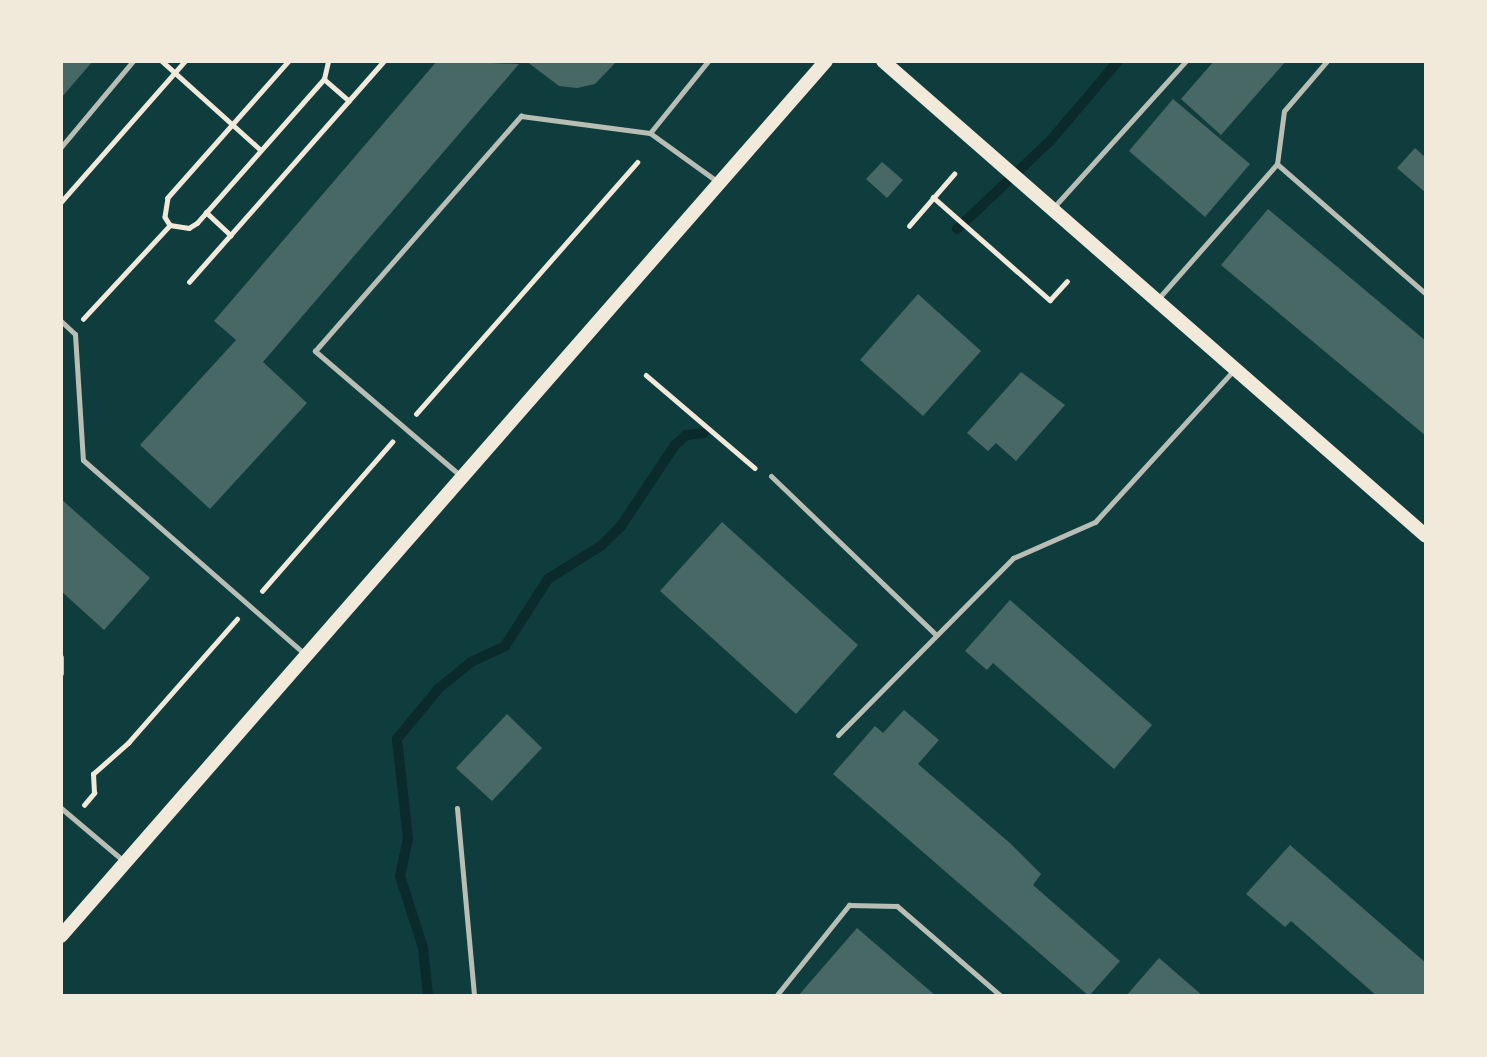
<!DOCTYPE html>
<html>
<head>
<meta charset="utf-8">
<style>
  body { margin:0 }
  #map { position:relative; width:1487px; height:1057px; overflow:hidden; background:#0f3d3e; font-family:"IBM Plex Serif",serif }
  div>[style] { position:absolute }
  .stream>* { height:10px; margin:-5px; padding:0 5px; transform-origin:5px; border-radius:5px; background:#0a2a2b }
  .building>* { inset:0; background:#486865 }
  .path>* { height:4.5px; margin:-2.25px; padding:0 2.25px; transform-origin:2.25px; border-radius:2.25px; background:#f1e9da }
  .service>* { height:5px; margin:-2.5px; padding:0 2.5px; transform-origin:2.5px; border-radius:2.5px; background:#b8beb3 }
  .secondary>* { height:14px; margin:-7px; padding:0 7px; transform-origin:7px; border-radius:7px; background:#f1e9da }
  span { translate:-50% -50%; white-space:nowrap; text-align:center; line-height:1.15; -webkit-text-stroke:5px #f1e9da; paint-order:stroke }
  .frame { position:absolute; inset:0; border:63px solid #f1e9da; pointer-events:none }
</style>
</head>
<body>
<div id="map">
  <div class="stream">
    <div style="left:957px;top:229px;width:129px;rotate:-43.4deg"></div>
    <div style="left:1051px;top:140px;width:104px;rotate:-49.7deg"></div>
    <div style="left:428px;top:996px;width:48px;rotate:-95.9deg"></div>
    <div style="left:423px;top:948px;width:76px;rotate:-107.7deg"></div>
    <div style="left:400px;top:876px;width:38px;rotate:-78deg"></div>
    <div style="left:408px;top:839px;width:101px;rotate:-96.3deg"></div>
    <div style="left:397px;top:739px;width:65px;rotate:-50.6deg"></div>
    <div style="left:438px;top:689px;width:43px;rotate:-39.3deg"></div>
    <div style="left:471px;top:662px;width:38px;rotate:-25deg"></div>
    <div style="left:505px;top:646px;width:80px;rotate:-57.3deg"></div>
    <div style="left:548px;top:579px;width:64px;rotate:-32.2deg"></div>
    <div style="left:602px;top:545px;width:27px;rotate:-45deg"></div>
    <div style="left:621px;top:526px;width:97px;rotate:-56.3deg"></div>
    <div style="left:675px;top:445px;width:15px;rotate:-42deg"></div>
    <div style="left:686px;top:435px;width:18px;rotate:-6deg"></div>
  </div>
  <div class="building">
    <div style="clip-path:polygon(61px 61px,93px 61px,61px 98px)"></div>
    <div style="clip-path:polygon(437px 61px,519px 64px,263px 362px,307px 403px,210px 509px,140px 445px,236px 340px,214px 321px)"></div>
    <div style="clip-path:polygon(526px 61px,617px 61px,595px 84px,577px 88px,559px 86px)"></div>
    <div style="clip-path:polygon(1214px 61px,1286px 61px,1221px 135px,1181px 99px)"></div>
    <div style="clip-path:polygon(1173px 99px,1250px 164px,1205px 217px,1129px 151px)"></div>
    <div style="clip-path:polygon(1415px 148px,1426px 158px,1426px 193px,1397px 168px)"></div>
    <div style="clip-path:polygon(882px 162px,903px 180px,887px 198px,866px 179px)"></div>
    <div style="clip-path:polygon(1268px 209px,1426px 341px,1426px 436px,1221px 265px)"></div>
    <div style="clip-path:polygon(918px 294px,981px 351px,923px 416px,860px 360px)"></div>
    <div style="clip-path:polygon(1021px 372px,1065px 405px,1016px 461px,996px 443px,988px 451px,967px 433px)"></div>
    <div style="clip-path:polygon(61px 499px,150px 578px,104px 630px,61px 591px)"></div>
    <div style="clip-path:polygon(722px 522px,858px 645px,796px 714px,660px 591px)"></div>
    <div style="clip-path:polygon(1010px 600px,1152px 725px,1114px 769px,993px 663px,987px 670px,965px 651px)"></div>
    <div style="clip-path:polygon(904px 710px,939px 740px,918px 764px,1011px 844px,1041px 874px,1033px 885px,1120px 961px,1089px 996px,833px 774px,875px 726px,883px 733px)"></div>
    <div style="clip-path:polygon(507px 714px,542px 748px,492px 801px,456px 768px)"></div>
    <div style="clip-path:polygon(1290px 845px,1426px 963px,1426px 996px,1377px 996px,1291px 921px,1285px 927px,1246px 894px)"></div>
    <div style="clip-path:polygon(857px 928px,936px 996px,798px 996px)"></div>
    <div style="clip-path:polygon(1159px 958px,1203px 996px,1126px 996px)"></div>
  </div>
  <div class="path">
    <div style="left:162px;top:61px;width:133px;rotate:42deg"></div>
    <div style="left:289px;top:61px;width:183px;rotate:131.5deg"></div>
    <div style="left:168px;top:198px;width:19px;rotate:99deg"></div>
    <div style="left:165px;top:217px;width:9px;rotate:58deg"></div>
    <div style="left:170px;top:225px;width:19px;rotate:9deg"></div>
    <div style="left:189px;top:228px;width:9px;rotate:-32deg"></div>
    <div style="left:197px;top:223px;width:192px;rotate:-48.6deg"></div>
    <div style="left:324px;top:79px;width:18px;rotate:-77deg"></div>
    <div style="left:324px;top:79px;width:33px;rotate:41deg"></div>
    <div style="left:933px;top:197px;width:156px;rotate:41.4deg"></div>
    <div style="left:1050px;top:300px;width:25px;rotate:-48deg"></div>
    <div style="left:61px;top:202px;width:188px;rotate:-48.7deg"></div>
    <div style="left:206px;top:212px;width:34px;rotate:43deg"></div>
    <div style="left:909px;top:226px;width:69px;rotate:-49.1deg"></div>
    <div style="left:189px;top:282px;width:295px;rotate:-48.6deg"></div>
    <div style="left:83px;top:319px;width:128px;rotate:-47.2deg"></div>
    <div style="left:646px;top:375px;width:143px;rotate:40.5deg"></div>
    <div style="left:416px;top:414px;width:335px;rotate:-48.7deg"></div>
    <div style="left:262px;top:591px;width:198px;rotate:-48.9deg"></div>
    <div style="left:84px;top:805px;width:16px;rotate:-50deg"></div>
    <div style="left:94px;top:793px;width:19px;rotate:-93deg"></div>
    <div style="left:93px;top:774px;width:47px;rotate:-41.5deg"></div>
    <div style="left:128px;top:743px;width:165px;rotate:-48.7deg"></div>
  </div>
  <div class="service">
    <div style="left:650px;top:133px;width:84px;rotate:35.8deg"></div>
    <div style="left:61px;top:147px;width:112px;rotate:-50.1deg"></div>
    <div style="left:1277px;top:164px;width:198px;rotate:41.1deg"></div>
    <div style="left:1053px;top:208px;width:198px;rotate:-47.9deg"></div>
    <div style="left:1157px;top:300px;width:181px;rotate:-48.6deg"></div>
    <div style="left:1277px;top:164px;width:53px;rotate:-82.5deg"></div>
    <div style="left:1284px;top:111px;width:66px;rotate:-49.3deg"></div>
    <div style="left:61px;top:321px;width:19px;rotate:43deg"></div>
    <div style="left:75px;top:334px;width:126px;rotate:86.4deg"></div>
    <div style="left:83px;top:460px;width:296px;rotate:41.2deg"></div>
    <div style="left:771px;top:476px;width:228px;rotate:43.9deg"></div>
    <div style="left:462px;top:477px;width:194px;rotate:-139.4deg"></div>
    <div style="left:315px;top:351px;width:313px;rotate:-48.8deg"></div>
    <div style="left:521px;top:116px;width:130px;rotate:7.5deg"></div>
    <div style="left:650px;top:133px;width:92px;rotate:-51.1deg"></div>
    <div style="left:61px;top:657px;width:16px;rotate:90deg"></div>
    <div style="left:838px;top:735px;width:249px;rotate:-45.3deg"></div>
    <div style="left:1013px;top:558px;width:90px;rotate:-23.7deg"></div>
    <div style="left:1095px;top:522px;width:205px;rotate:-47.6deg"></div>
    <div style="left:61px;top:808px;width:84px;rotate:40.2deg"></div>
    <div style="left:457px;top:808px;width:189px;rotate:84.8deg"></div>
    <div style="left:776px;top:996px;width:117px;rotate:-51.3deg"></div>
    <div style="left:849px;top:905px;width:48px;rotate:1.2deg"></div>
    <div style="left:897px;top:906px;width:138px;rotate:40.9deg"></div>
  </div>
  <div class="secondary">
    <div style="left:883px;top:61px;width:721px;rotate:41.18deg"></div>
    <div style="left:61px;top:936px;width:1162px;rotate:-48.84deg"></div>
  </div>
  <div class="frame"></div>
</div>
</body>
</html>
